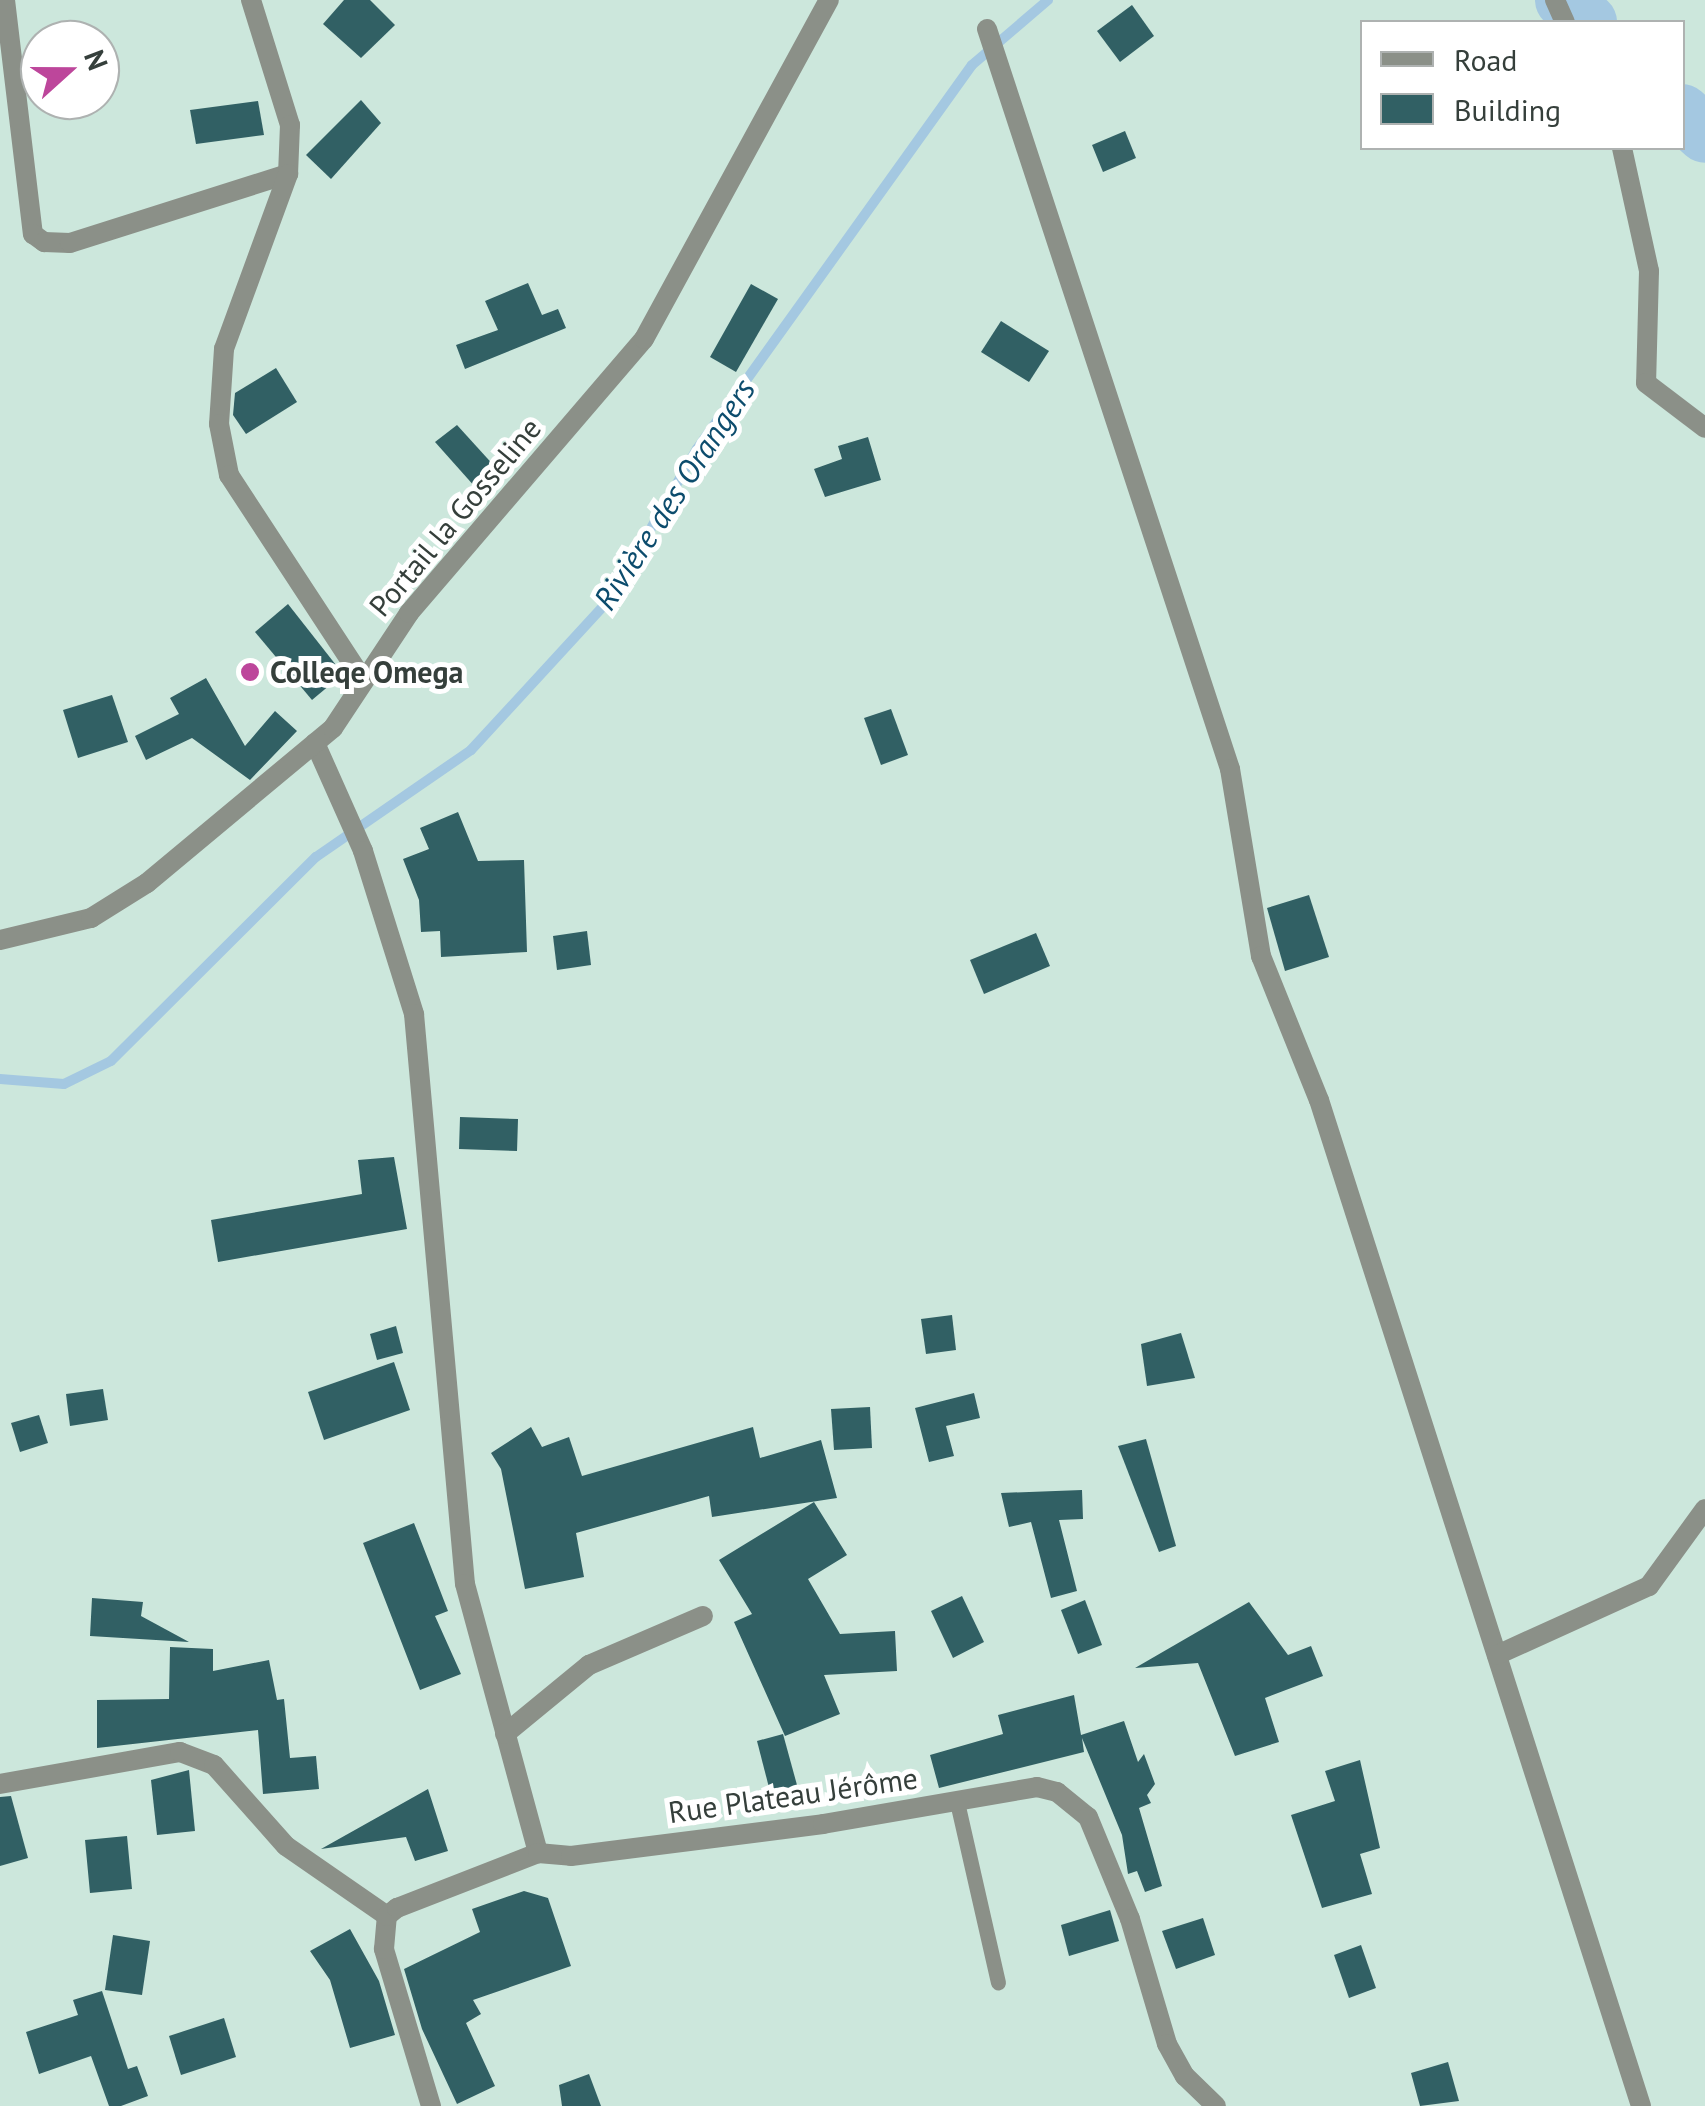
<!DOCTYPE html>
<html>
<head>
<meta charset="utf-8">
<style>
  body { margin:0 }
  #map { position:relative; width:1705px; height:2106px; overflow:hidden; background:#cce7dc; font-family:"PT Sans",sans-serif }
  div>[style] { position:absolute }
  .stream>* { height:10px; margin:-5px; padding:0 5px; transform-origin:5px; border-radius:5px; background:#a4c8e1 }
  .river>* { height:58px; margin:-29px; padding:0 29px; transform-origin:29px; border-radius:29px; background:#a4c8e1 }
  .building>* { inset:0; background:#316064 }
  .service>* { height:15px; margin:-7.5px; padding:0 7.5px; transform-origin:7.5px; border-radius:7.5px; background:#8b9088 }
  .minor>* { height:20px; margin:-10px; padding:0 10px; transform-origin:10px; border-radius:10px; background:#8b9088 }
  .tertiary>* { height:20px; margin:-10px; padding:0 10px; transform-origin:10px; border-radius:10px; background:#8b9088 }
  .dots>* { width:28px; height:28px; translate:-50% -50%; box-sizing:border-box; border:5px solid #fff; border-radius:50% }
  span { translate:-50% -50%; white-space:nowrap; text-align:center; line-height:1.15; -webkit-text-stroke:10px #fff; paint-order:stroke }
  .street-label { font-size:30px; color:#353f3b }
  .poi-label { font-size:30px; color:#353f3b; font-weight:700 }
  .left { translate:0 -50%; text-align:left }
  .water-label { font-size:32px; color:#0c4c6d; font-style:italic }
  .legend { position:absolute; left:1360px; top:20px; width:325px; height:130px; box-sizing:border-box; background:#fff; border:2px solid #aeb2b1; margin:0; padding:12px 18px; list-style:none; font-size:30px; color:#353f3b }
  .legend li { display:flex; align-items:center; gap:20px; height:50px }
  .legend b { width:50px; border:2px solid #aeb2b1 }
  .north { position:absolute; left:20px; top:20px; width:100px; height:100px; box-sizing:border-box; background:#fff; border:2px solid #aeb2b1; border-radius:50%; rotate:69deg; font-size:28px; font-weight:700; line-height:40px; text-align:center; color:#353f3b }
  .north::after { content:''; display:block; margin:auto; width:35px; height:45px; background:#bd469b; clip-path:polygon(50% 0,100% 100%,50% 72%,0 100%) }
</style>
</head>
<body>
<div id="map">
  <div class="stream">
    <div style="left:0;top:1079px;width:64px;rotate:4.5deg"></div>
    <div style="left:64px;top:1084px;width:52px;rotate:-26.1deg"></div>
    <div style="left:111px;top:1061px;width:289px;rotate:-44.9deg"></div>
    <div style="left:316px;top:857px;width:188px;rotate:-34.6deg"></div>
    <div style="left:471px;top:750px;width:205px;rotate:-47.4deg"></div>
    <div style="left:610px;top:599px;width:173px;rotate:-59.9deg"></div>
    <div style="left:697px;top:449px;width:472px;rotate:-54.4deg"></div>
    <div style="left:972px;top:65px;width:100px;rotate:-40.5deg"></div>
  </div>
  <div class="river">
    <div style="left:1564px;top:0;width:33px;rotate:43deg"></div>
    <div style="left:1682px;top:113px;width:31px;rotate:42deg"></div>
  </div>
  <div class="building">
    <div style="clip-path:polygon(344px 0,370px 0,395px 25px,361px 58px,323px 24px)"></div>
    <div style="clip-path:polygon(1132px 5px,1154px 36px,1120px 62px,1097px 31px)"></div>
    <div style="clip-path:polygon(361px 100px,381px 123px,331px 179px,306px 155px)"></div>
    <div style="clip-path:polygon(258px 101px,264px 135px,196px 144px,190px 110px)"></div>
    <div style="clip-path:polygon(1125px 131px,1136px 158px,1103px 172px,1092px 145px)"></div>
    <div style="clip-path:polygon(528px 283px,542px 315px,558px 309px,566px 328px,465px 369px,456px 345px,498px 330px,485px 301px)"></div>
    <div style="clip-path:polygon(751px 284px,778px 299px,736px 372px,710px 357px)"></div>
    <div style="clip-path:polygon(1001px 321px,1049px 351px,1029px 382px,981px 352px)"></div>
    <div style="clip-path:polygon(276px 368px,297px 402px,246px 434px,233px 415px,235px 393px)"></div>
    <div style="clip-path:polygon(457px 425px,497px 469px,476px 488px,435px 442px)"></div>
    <div style="clip-path:polygon(868px 437px,881px 480px,825px 497px,814px 469px,842px 459px,838px 446px)"></div>
    <div style="clip-path:polygon(288px 604px,343px 674px,312px 700px,255px 632px)"></div>
    <div style="clip-path:polygon(206px 678px,245px 746px,275px 711px,297px 731px,250px 780px,192px 738px,146px 760px,135px 736px,179px 714px,170px 698px)"></div>
    <div style="clip-path:polygon(112px 695px,128px 742px,78px 758px,63px 710px)"></div>
    <div style="clip-path:polygon(891px 709px,908px 755px,881px 765px,864px 718px)"></div>
    <div style="clip-path:polygon(458px 812px,478px 861px,524px 860px,527px 952px,441px 957px,440px 931px,421px 932px,419px 900px,403px 859px,429px 849px,420px 828px)"></div>
    <div style="clip-path:polygon(1309px 895px,1329px 957px,1285px 971px,1267px 908px)"></div>
    <div style="clip-path:polygon(587px 931px,591px 965px,557px 970px,553px 936px)"></div>
    <div style="clip-path:polygon(1036px 933px,1050px 966px,984px 994px,970px 960px)"></div>
    <div style="clip-path:polygon(460px 1117px,518px 1119px,517px 1151px,459px 1149px)"></div>
    <div style="clip-path:polygon(394px 1157px,407px 1229px,218px 1262px,211px 1220px,362px 1194px,358px 1160px)"></div>
    <div style="clip-path:polygon(952px 1315px,956px 1350px,926px 1354px,921px 1319px)"></div>
    <div style="clip-path:polygon(396px 1326px,403px 1353px,377px 1360px,370px 1334px)"></div>
    <div style="clip-path:polygon(1181px 1333px,1195px 1378px,1147px 1386px,1141px 1344px)"></div>
    <div style="clip-path:polygon(394px 1362px,410px 1410px,324px 1440px,308px 1392px)"></div>
    <div style="clip-path:polygon(103px 1389px,108px 1420px,70px 1426px,66px 1394px)"></div>
    <div style="clip-path:polygon(974px 1393px,980px 1418px,946px 1426px,954px 1456px,929px 1462px,915px 1408px)"></div>
    <div style="clip-path:polygon(870px 1407px,872px 1448px,834px 1450px,831px 1409px)"></div>
    <div style="clip-path:polygon(39px 1415px,48px 1443px,20px 1452px,11px 1423px)"></div>
    <div style="clip-path:polygon(531px 1427px,542px 1447px,569px 1437px,582px 1476px,753px 1427px,760px 1458px,821px 1440px,837px 1498px,712px 1517px,709px 1496px,576px 1533px,584px 1577px,525px 1589px,501px 1469px,491px 1453px)"></div>
    <div style="clip-path:polygon(1146px 1439px,1176px 1546px,1159px 1552px,1118px 1446px)"></div>
    <div style="clip-path:polygon(1082px 1490px,1083px 1519px,1059px 1520px,1077px 1591px,1051px 1598px,1031px 1522px,1009px 1527px,1001px 1493px)"></div>
    <div style="clip-path:polygon(814px 1502px,847px 1555px,808px 1579px,840px 1634px,895px 1631px,897px 1671px,824px 1675px,840px 1714px,785px 1736px,734px 1622px,752px 1614px,719px 1560px)"></div>
    <div style="clip-path:polygon(414px 1523px,448px 1611px,435px 1616px,461px 1674px,420px 1690px,363px 1543px)"></div>
    <div style="clip-path:polygon(962px 1596px,984px 1642px,953px 1658px,931px 1611px)"></div>
    <div style="clip-path:polygon(92px 1598px,143px 1602px,141px 1616px,189px 1642px,90px 1636px)"></div>
    <div style="clip-path:polygon(1085px 1600px,1102px 1645px,1078px 1654px,1061px 1610px)"></div>
    <div style="clip-path:polygon(1249px 1602px,1288px 1655px,1311px 1646px,1323px 1676px,1265px 1698px,1279px 1742px,1235px 1756px,1198px 1663px,1135px 1668px)"></div>
    <div style="clip-path:polygon(170px 1647px,213px 1649px,213px 1671px,269px 1660px,277px 1700px,284px 1699px,290px 1758px,316px 1756px,319px 1789px,263px 1794px,258px 1730px,97px 1748px,97px 1700px,169px 1699px)"></div>
    <div style="clip-path:polygon(1074px 1695px,1081px 1735px,1124px 1721px,1138px 1762px,1144px 1754px,1155px 1784px,1147px 1795px,1151px 1803px,1139px 1808px,1162px 1886px,1145px 1892px,1137px 1871px,1128px 1874px,1122px 1835px,1082px 1738px,1084px 1752px,939px 1788px,930px 1755px,1003px 1734px,998px 1715px)"></div>
    <div style="clip-path:polygon(783px 1734px,800px 1796px,773px 1803px,757px 1741px)"></div>
    <div style="clip-path:polygon(1360px 1760px,1380px 1848px,1360px 1854px,1372px 1894px,1322px 1908px,1291px 1815px,1335px 1801px,1325px 1771px)"></div>
    <div style="clip-path:polygon(189px 1770px,195px 1831px,157px 1835px,151px 1780px)"></div>
    <div style="clip-path:polygon(428px 1789px,448px 1851px,415px 1861px,406px 1837px,321px 1849px)"></div>
    <div style="clip-path:polygon(11px 1796px,28px 1858px,0 1866px,0 1797px)"></div>
    <div style="clip-path:polygon(127px 1836px,132px 1889px,90px 1893px,85px 1840px)"></div>
    <div style="clip-path:polygon(524px 1891px,548px 1898px,571px 1966px,473px 2000px,481px 2014px,466px 2023px,495px 2086px,457px 2104px,422px 2029px,404px 1969px,480px 1932px,472px 1909px)"></div>
    <div style="clip-path:polygon(1110px 1910px,1119px 1941px,1069px 1956px,1061px 1925px)"></div>
    <div style="clip-path:polygon(1203px 1918px,1215px 1955px,1176px 1969px,1162px 1931px)"></div>
    <div style="clip-path:polygon(350px 1929px,379px 1981px,395px 2035px,350px 2048px,330px 1980px,310px 1951px)"></div>
    <div style="clip-path:polygon(113px 1935px,150px 1941px,142px 1995px,105px 1990px)"></div>
    <div style="clip-path:polygon(1361px 1945px,1376px 1988px,1349px 1998px,1334px 1955px)"></div>
    <div style="clip-path:polygon(102px 1991px,128px 2069px,137px 2066px,148px 2096px,121px 2106px,109px 2106px,91px 2056px,39px 2074px,26px 2032px,78px 2015px,73px 2000px)"></div>
    <div style="clip-path:polygon(224px 2018px,236px 2057px,181px 2075px,169px 2036px)"></div>
    <div style="clip-path:polygon(1448px 2062px,1459px 2101px,1420px 2106px,1411px 2073px)"></div>
    <div style="clip-path:polygon(589px 2074px,601px 2106px,562px 2106px,559px 2085px)"></div>
  </div>
  <div class="service">
    <div style="left:957px;top:1802px;width:185px;rotate:77.2deg"></div>
  </div>
  <div class="minor">
    <div style="left:5px;top:0;width:236px;rotate:83.2deg"></div>
    <div style="left:33px;top:234px;width:14px;rotate:36deg"></div>
    <div style="left:44px;top:242px;width:26px;rotate:2deg"></div>
    <div style="left:70px;top:243px;width:229px;rotate:-17.6deg"></div>
    <div style="left:251px;top:0;width:131px;rotate:72.7deg"></div>
    <div style="left:290px;top:125px;width:49px;rotate:92.3deg"></div>
    <div style="left:288px;top:174px;width:186px;rotate:110.1deg"></div>
    <div style="left:224px;top:349px;width:75px;rotate:93.8deg"></div>
    <div style="left:219px;top:424px;width:52px;rotate:78.9deg"></div>
    <div style="left:229px;top:475px;width:246px;rotate:56.8deg"></div>
    <div style="left:1555px;top:0;width:24px;rotate:66deg"></div>
    <div style="left:987px;top:29px;width:779px;rotate:71.82deg"></div>
    <div style="left:1230px;top:769px;width:190px;rotate:80.6deg"></div>
    <div style="left:1261px;top:956px;width:155px;rotate:68.1deg"></div>
    <div style="left:1319px;top:1100px;width:1056px;rotate:72.25deg"></div>
    <div style="left:1622px;top:148px;width:126px;rotate:77.6deg"></div>
    <div style="left:1649px;top:271px;width:112px;rotate:91.5deg"></div>
    <div style="left:1646px;top:383px;width:74px;rotate:37.3deg"></div>
    <div style="left:315px;top:743px;width:118px;rotate:66deg"></div>
    <div style="left:363px;top:851px;width:171px;rotate:72.6deg"></div>
    <div style="left:414px;top:1014px;width:572px;rotate:84.89deg"></div>
    <div style="left:465px;top:1584px;width:279px;rotate:74.8deg"></div>
    <div style="left:1497px;top:1655px;width:167px;rotate:-24.4deg"></div>
    <div style="left:1649px;top:1586px;width:95px;rotate:-54deg"></div>
    <div style="left:505px;top:1734px;width:109px;rotate:-39.4deg"></div>
    <div style="left:589px;top:1665px;width:124px;rotate:-23.3deg"></div>
    <div style="left:0;top:1784px;width:183px;rotate:-10.1deg"></div>
    <div style="left:180px;top:1752px;width:36px;rotate:21deg"></div>
    <div style="left:214px;top:1765px;width:108px;rotate:48.4deg"></div>
    <div style="left:286px;top:1846px;width:123px;rotate:34.7deg"></div>
    <div style="left:431px;top:2106px;width:164px;rotate:-106.7deg"></div>
    <div style="left:384px;top:1949px;width:33px;rotate:-85deg"></div>
    <div style="left:387px;top:1916px;width:13px;rotate:-39deg"></div>
    <div style="left:397px;top:1908px;width:151px;rotate:-21.3deg"></div>
    <div style="left:538px;top:1853px;width:33px;rotate:5deg"></div>
    <div style="left:571px;top:1856px;width:254px;rotate:-7.2deg"></div>
    <div style="left:823px;top:1824px;width:217px;rotate:-9.8deg"></div>
    <div style="left:1037px;top:1787px;width:21px;rotate:14deg"></div>
    <div style="left:1057px;top:1792px;width:40px;rotate:39deg"></div>
    <div style="left:1088px;top:1817px;width:110px;rotate:67.6deg"></div>
    <div style="left:1130px;top:1919px;width:130px;rotate:73.5deg"></div>
    <div style="left:1167px;top:2044px;width:37px;rotate:61deg"></div>
    <div style="left:1185px;top:2076px;width:43px;rotate:44.1deg"></div>
  </div>
  <div class="tertiary">
    <div style="left:0;top:940px;width:94px;rotate:-13.6deg"></div>
    <div style="left:91px;top:918px;width:66px;rotate:-32deg"></div>
    <div style="left:147px;top:883px;width:242px;rotate:-39.8deg"></div>
    <div style="left:333px;top:728px;width:138px;rotate:-56.5deg"></div>
    <div style="left:409px;top:613px;width:361px;rotate:-49.4deg"></div>
    <div style="left:644px;top:339px;width:386px;rotate:-61.4deg"></div>
  </div>
  <div class="dots">
    <div style="left:250px;top:672px;background:#bd469b"></div>
  </div>
  <div class="street-label">
    <span style="left:455px;top:517px;rotate:-50deg">Portail la Gosseline</span>
    <span style="left:793px;top:1795px;rotate:-8deg">Rue Plateau Jérôme</span>
  </div>
  <div class="poi-label">
    <span class="left" style="left:270px;top:672px">Colleqe Omega</span>
  </div>
  <div class="water-label">
    <span style="left:674px;top:494px;rotate:-57deg">Rivière des Orangers</span>
  </div>
  <ul class="legend">
  <li><b style="height:12px;background:#8b9088"></b>Road</li>
  <li><b style="height:28px;background:#316064"></b>Building</li>
  </ul>
  <div class="north">N</div>
</div>
</body>
</html>
